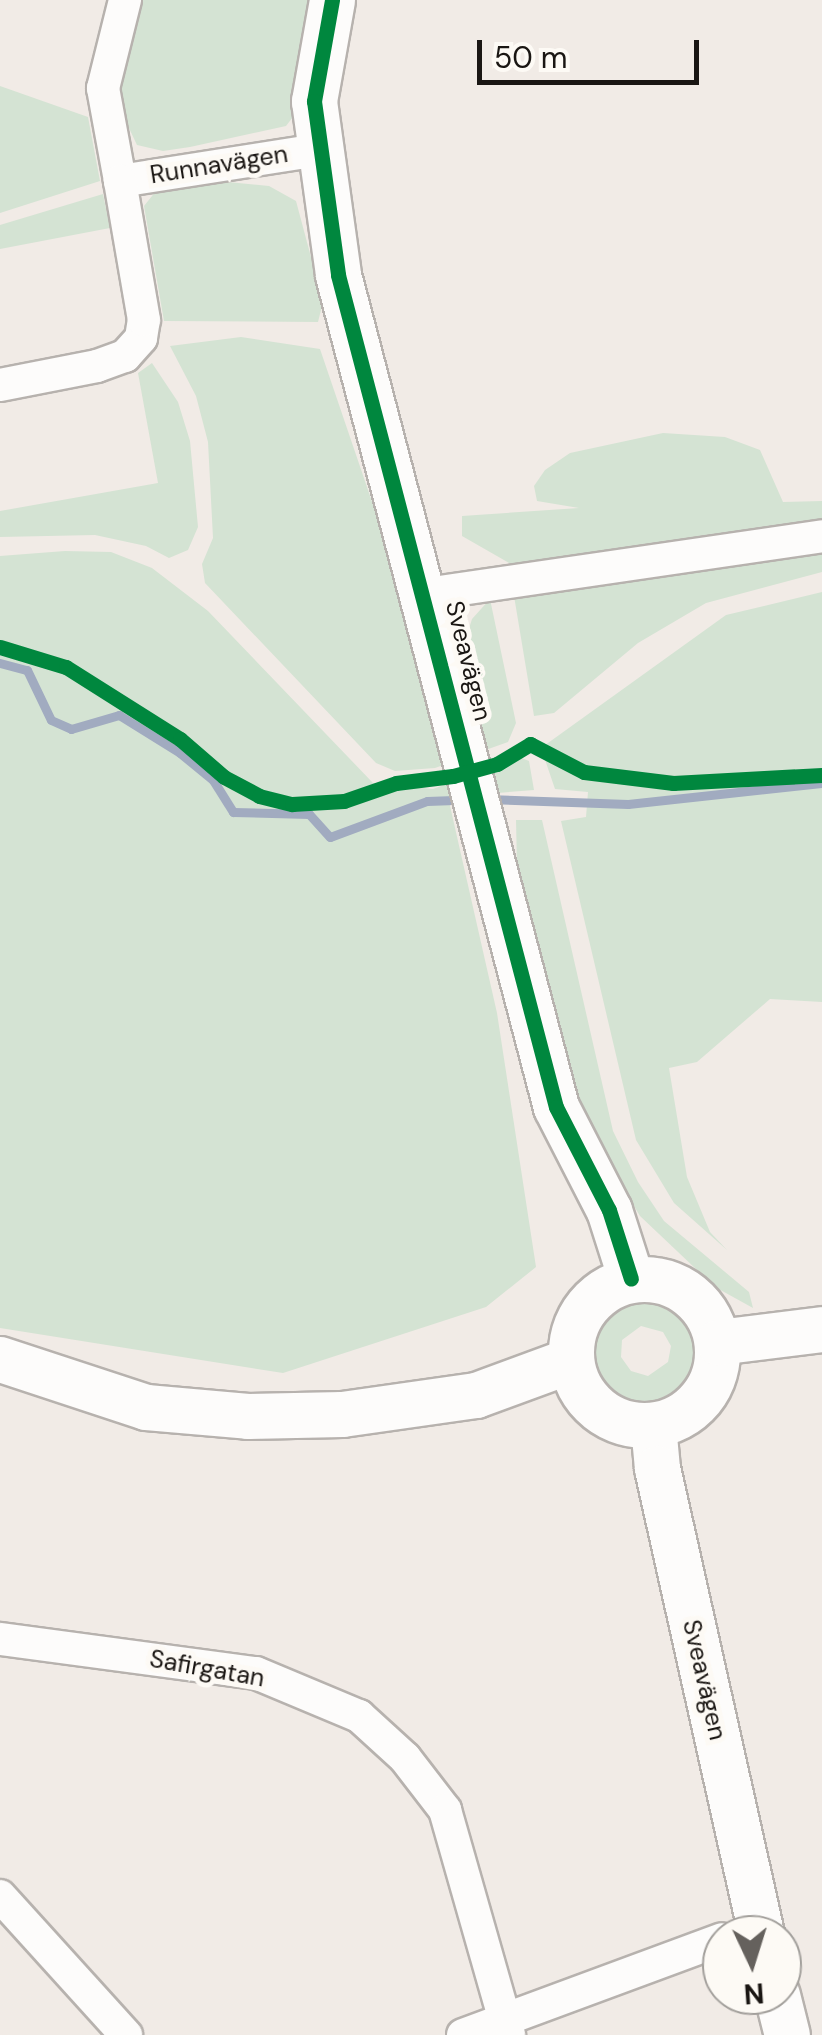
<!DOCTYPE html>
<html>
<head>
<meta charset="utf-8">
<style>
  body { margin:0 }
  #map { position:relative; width:822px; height:2035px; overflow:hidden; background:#f1ebe6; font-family:"DM Sans",sans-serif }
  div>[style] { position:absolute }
  .green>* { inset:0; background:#d4e3d3 }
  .stream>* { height:9px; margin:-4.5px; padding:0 4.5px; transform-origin:4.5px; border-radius:4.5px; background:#a1abc0 }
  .roads { filter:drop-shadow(2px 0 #b7b2ae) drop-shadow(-2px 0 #b7b2ae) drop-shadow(0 2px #b7b2ae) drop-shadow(0 -2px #b7b2ae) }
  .street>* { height:32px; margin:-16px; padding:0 16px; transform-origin:16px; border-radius:16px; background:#fdfcfb }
  .secondary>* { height:45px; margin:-22.5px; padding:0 22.5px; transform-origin:22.5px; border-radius:22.5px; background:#fdfcfb }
  .secondary>.ring { margin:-22.5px; padding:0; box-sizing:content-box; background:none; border:45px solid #fdfcfb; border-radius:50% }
  .cycleway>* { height:15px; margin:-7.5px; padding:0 7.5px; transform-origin:7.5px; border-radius:7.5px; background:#00873e }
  span { translate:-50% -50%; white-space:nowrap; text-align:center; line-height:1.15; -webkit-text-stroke:10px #fdfaf5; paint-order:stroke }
  .street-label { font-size:25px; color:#1a1613 }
  .north { position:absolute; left:702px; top:1915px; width:100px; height:100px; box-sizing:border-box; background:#fdfaf5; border:2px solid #a29f9b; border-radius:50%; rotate:176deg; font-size:28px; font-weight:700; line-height:40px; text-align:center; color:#1a1613 }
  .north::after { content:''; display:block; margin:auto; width:35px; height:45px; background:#65615d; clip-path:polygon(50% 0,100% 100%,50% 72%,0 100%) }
  .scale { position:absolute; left:477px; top:40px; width:222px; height:45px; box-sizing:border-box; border:5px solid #1a1613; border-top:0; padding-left:12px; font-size:30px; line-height:35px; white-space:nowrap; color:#1a1613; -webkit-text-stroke:8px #fdfaf5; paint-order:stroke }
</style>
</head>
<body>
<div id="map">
  <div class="green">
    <div style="clip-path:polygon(138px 0,316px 0,296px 113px,286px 126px,190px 147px,163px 151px,137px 145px,119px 107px,119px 63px)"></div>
    <div style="clip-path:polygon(0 86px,88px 117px,100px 181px,0 213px)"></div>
    <div style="clip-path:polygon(228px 182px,269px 186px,296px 201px,323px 302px,318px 322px,164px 321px,144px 206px,156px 191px)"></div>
    <div style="clip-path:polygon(103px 194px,110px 228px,0 249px,0 225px)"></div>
    <div style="clip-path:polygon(241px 337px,320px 349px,415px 628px,440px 726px,479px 709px,466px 638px,472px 619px,490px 599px,516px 723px,508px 742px,435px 768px,395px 771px,376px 763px,205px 583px,202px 564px,213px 538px,208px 442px,196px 396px,170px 346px)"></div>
    <div style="clip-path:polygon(152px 363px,178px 402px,190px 441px,198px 527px,188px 550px,169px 558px,146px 546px,95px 535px,0 537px,0 511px,158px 483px,138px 373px)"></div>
    <div style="clip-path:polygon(663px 433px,725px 437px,760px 450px,783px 502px,822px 501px,822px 528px,511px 564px,462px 536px,462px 516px,579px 508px,537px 501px,534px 486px,545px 470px,570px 453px)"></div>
    <div style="clip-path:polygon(822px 548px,822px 572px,706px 603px,638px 643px,554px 713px,534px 716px,514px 596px)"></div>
    <div style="clip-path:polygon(65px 551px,111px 552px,152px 568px,208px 611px,373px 783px,433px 789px,519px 757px,529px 761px,534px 790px,448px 797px,497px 1013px,536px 1267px,486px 1307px,283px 1373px,0 1328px,0 556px)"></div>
    <div style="clip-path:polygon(822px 592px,822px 1002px,770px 999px,697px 1062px,669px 1068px,687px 1177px,710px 1232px,727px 1250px,674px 1203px,636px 1140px,561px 821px,586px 817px,588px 792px,555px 789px,541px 748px,726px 615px)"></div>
    <div style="clip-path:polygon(516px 820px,542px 820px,613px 1131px,638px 1182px,664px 1221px,749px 1292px,753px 1308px,715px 1287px,640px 1216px,586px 1126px,517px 867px)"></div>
    <div style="clip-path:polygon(evenodd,653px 1295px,686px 1312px,701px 1347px,690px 1384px,678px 1395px,645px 1406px,628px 1403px,601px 1382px,591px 1349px,602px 1317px,616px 1304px,653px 1295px,641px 1326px,663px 1332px,671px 1346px,668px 1362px,648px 1376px,631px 1371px,621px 1357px,622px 1340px,641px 1326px)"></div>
  </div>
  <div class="stream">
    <div style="left:0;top:663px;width:28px;rotate:15deg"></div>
    <div style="left:27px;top:670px;width:55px;rotate:64.4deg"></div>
    <div style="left:51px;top:720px;width:22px;rotate:24deg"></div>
    <div style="left:71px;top:729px;width:50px;rotate:-16.3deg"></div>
    <div style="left:119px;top:715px;width:72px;rotate:31.9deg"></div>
    <div style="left:180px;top:753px;width:43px;rotate:39.3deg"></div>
    <div style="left:213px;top:780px;width:38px;rotate:58deg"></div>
    <div style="left:233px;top:812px;width:76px;rotate:1.5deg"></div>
    <div style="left:309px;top:814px;width:31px;rotate:48deg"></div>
    <div style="left:330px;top:837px;width:103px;rotate:-20.4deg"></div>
    <div style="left:427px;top:801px;width:34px;rotate:-2deg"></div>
    <div style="left:486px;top:799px;width:142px;rotate:2deg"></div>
    <div style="left:628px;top:804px;width:195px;rotate:-6.2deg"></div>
  </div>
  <div class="roads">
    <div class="street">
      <div style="left:125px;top:0;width:91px;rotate:104deg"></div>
      <div style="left:103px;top:88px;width:95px;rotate:79.6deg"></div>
      <div style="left:120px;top:181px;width:200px;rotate:-8.9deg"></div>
      <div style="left:0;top:385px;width:99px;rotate:-11.1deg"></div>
      <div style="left:97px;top:366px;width:30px;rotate:-20deg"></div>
      <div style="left:125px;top:356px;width:24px;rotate:-48deg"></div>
      <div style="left:141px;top:338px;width:18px;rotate:-81deg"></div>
      <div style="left:144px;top:320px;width:141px;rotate:-99.8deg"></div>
      <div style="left:426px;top:594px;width:400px;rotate:-8.3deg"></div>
      <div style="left:0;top:1639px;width:258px;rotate:7.6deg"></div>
      <div style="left:256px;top:1673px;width:112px;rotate:22.7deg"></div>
      <div style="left:359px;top:1716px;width:62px;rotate:42.4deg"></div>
      <div style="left:405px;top:1758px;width:66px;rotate:52.4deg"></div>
      <div style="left:445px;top:1810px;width:234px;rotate:74.1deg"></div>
      <div style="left:0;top:1896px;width:188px;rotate:47.8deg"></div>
      <div style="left:463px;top:2035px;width:276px;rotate:-20.3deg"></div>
    </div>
    <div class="secondary">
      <div style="left:332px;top:0;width:103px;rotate:100.1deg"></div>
      <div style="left:314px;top:101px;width:176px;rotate:82.1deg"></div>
      <div style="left:338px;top:275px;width:860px;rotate:75.32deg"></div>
      <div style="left:556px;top:1107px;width:116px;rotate:62.8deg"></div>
      <div style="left:609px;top:1210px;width:72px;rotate:72.3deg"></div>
      <div class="ring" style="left:571px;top:1279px;width:101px;height:101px"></div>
      <div style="left:718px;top:1342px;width:105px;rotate:-7.1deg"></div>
      <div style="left:0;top:1359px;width:154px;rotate:18.2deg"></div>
      <div style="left:146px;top:1407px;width:102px;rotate:5deg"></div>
      <div style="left:248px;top:1416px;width:94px;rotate:-1.2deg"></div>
      <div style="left:342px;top:1414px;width:135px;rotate:-8.1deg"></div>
      <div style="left:476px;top:1395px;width:101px;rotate:-20.2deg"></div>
      <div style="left:653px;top:1425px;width:43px;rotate:84.7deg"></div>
      <div style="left:657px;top:1468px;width:478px;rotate:77.4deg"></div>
      <div style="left:777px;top:1995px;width:41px;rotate:76deg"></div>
    </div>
  </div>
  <div class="cycleway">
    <div style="left:332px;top:0;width:103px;rotate:100.1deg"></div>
    <div style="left:314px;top:101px;width:176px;rotate:82.1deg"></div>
    <div style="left:338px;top:275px;width:860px;rotate:75.32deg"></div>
    <div style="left:556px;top:1107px;width:116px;rotate:62.8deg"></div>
    <div style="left:609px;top:1210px;width:72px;rotate:72.3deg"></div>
    <div style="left:0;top:647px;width:69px;rotate:16.9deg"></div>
    <div style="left:66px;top:667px;width:135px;rotate:32.3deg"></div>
    <div style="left:180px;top:739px;width:58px;rotate:40.8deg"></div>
    <div style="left:224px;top:777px;width:40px;rotate:28deg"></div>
    <div style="left:259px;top:796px;width:34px;rotate:14deg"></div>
    <div style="left:292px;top:804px;width:52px;rotate:-3.3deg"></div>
    <div style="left:344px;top:801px;width:55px;rotate:-19.1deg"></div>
    <div style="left:396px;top:783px;width:57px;rotate:-7deg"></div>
    <div style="left:453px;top:776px;width:46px;rotate:-15.3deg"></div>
    <div style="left:497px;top:764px;width:39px;rotate:-31deg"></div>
    <div style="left:530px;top:744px;width:61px;rotate:27.4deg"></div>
    <div style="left:584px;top:772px;width:90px;rotate:7deg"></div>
    <div style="left:673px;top:783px;width:149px;rotate:-3.1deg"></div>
  </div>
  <div class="street-label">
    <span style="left:219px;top:165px;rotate:-9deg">Runnavägen</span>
    <span style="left:468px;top:661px;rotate:76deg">Sveavägen</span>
    <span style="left:207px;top:1669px;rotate:10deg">Safirgatan</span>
    <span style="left:704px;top:1680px;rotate:77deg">Sveavägen</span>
  </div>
  <div class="north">N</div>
  <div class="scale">50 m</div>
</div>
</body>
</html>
